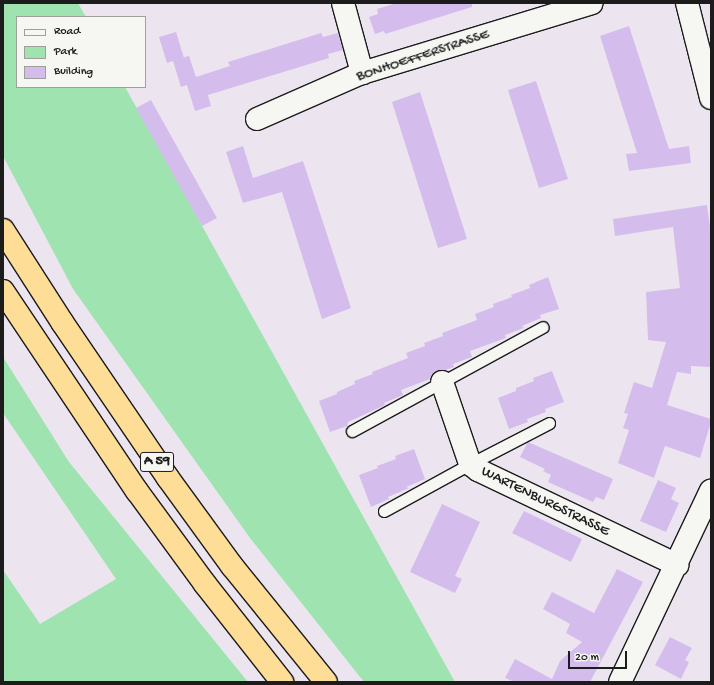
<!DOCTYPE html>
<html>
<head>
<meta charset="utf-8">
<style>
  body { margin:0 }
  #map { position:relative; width:714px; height:685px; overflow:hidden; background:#ece5f0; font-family:"Gochi Hand",sans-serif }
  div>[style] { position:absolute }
  .green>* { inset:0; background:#9ee3b0 }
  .building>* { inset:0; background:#d4bdec }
  .roads { filter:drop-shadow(1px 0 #1c1c1c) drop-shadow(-1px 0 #1c1c1c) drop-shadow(0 1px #1c1c1c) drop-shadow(0 -1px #1c1c1c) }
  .service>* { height:11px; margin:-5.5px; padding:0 5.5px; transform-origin:5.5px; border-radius:5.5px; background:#f6f6f2 }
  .minor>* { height:22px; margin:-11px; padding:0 11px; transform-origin:11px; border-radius:11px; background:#f6f6f2 }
  .motorway>* { height:22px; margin:-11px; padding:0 11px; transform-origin:11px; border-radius:11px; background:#fedd96 }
  span { translate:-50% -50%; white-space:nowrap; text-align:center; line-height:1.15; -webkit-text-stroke:3px #f6f6f2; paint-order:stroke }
  .shield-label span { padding:1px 3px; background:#f6f6f2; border:1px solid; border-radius:3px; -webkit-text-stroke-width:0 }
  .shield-label { font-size:14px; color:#1c1c1c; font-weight:700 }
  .street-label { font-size:15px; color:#1c1c1c }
  .frame { position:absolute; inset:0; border:4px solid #1c1c1c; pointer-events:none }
  .legend { position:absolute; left:16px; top:16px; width:130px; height:72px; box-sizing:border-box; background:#f6f6f2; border:1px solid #9f9f9c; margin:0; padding:5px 7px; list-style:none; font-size:12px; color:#1c1c1c }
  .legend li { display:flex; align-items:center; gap:8px; height:20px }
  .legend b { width:20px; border:1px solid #9f9f9c }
  .scale { position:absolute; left:568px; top:651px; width:59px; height:18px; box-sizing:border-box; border:2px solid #1c1c1c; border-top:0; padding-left:5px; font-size:12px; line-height:14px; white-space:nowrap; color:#1c1c1c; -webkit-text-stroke:3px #f6f6f2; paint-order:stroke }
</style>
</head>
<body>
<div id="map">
  <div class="green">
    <div style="clip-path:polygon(3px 3px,78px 3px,86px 17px,17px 17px,17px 87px,125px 87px,455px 682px,364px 682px,250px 538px,73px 289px,3px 156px)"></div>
    <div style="clip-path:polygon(3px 357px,69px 462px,248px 682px,3px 682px,3px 570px,40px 624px,116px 579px,3px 413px)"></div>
  </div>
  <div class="building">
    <div style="clip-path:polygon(397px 3px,472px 3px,472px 7px,385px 34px,384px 31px,375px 34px,369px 17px,378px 14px,377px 9px)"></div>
    <div style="clip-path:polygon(629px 26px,669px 149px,689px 146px,691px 163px,629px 171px,626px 154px,637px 153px,600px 36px)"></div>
    <div style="clip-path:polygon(176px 32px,184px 58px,182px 58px,189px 56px,196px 77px,230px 66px,228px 62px,321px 33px,323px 37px,338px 33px,343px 50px,328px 54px,329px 58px,208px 95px,211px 106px,195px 111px,187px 85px,181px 87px,173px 61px,167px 63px,159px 37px)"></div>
    <div style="clip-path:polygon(536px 81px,568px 179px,539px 188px,508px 90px)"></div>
    <div style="clip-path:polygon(420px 92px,467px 239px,438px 248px,392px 102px)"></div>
    <div style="clip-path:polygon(151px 100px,217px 218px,202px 226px,136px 108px)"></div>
    <div style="clip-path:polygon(243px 146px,253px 178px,303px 161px,351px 308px,322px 319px,282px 192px,243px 203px,226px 152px)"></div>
    <div style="clip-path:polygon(707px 205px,711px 234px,711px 367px,691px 366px,691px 374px,677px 372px,667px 405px,711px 419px,711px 422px,700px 458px,665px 446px,654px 478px,618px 463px,629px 430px,623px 428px,628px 414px,624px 413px,634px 382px,652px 388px,666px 342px,648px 340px,646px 292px,680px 288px,673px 227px,615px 236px,613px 219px)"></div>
    <div style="clip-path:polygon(548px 277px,559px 309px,540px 315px,541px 318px,522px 326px,524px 328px,505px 335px,506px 338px,470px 351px,472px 357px,453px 364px,454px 367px,445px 370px,438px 370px,432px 374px,430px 379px,401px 390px,403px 395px,384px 403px,385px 405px,348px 422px,347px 426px,330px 432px,319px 401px,337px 394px,337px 392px,355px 384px,354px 381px,373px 374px,372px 372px,408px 358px,406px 353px,425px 346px,424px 343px,443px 336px,442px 333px,477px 320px,475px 314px,494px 307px,493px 304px,512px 297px,511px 295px,530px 288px,529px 285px)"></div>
    <div style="clip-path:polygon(552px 371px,564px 402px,545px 409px,546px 412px,527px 419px,528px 422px,509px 429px,498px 398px,516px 391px,516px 388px,534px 381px,533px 378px)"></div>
    <div style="clip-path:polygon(528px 442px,613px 479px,604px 500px,596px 497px,593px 502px,548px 482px,551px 475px,543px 471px,545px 469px,520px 457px)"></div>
    <div style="clip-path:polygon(414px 449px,425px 479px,406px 487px,409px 488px,388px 497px,389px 499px,371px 507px,359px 475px,378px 468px,377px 466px,396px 459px,395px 456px)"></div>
    <div style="clip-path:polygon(658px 480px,676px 488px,671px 499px,679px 503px,666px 532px,640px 521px)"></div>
    <div style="clip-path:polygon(442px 504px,480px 522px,455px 576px,462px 579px,455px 593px,410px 572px)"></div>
    <div style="clip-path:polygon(524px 511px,582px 539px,571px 562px,512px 533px)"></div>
    <div style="clip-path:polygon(617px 569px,643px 582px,590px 682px,515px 682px,505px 678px,515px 659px,552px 679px,560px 661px,582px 642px,566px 633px,570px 624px,543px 609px,552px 592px,594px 613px)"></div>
    <div style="clip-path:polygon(670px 637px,692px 648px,685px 660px,689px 662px,681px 679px,655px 665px)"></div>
  </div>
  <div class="roads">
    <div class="service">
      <div style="left:352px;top:431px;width:217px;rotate:-28.6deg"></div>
      <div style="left:384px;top:511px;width:98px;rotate:-28.7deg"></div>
      <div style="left:470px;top:464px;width:89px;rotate:-27.4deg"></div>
    </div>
    <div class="minor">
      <div style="left:343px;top:3px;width:73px;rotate:74.8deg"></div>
      <div style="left:687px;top:3px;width:98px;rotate:75.8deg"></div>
      <div style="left:257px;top:119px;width:115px;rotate:-23.7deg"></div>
      <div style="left:362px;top:73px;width:240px;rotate:-16.9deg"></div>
      <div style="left:442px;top:382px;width:87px;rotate:71.1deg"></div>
      <div style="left:470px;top:464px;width:10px;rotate:37deg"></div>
      <div style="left:478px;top:470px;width:221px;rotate:25.5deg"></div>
      <div style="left:620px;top:682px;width:212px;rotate:-64.6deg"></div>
    </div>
    <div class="motorway">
      <div style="left:3px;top:230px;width:109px;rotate:57.3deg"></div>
      <div style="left:62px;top:322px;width:189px;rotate:55.8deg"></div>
      <div style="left:168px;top:478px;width:109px;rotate:54deg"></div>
      <div style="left:232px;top:566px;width:149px;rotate:51deg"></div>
      <div style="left:3px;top:291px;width:241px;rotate:56.2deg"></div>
      <div style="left:137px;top:491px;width:115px;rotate:53.8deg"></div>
      <div style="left:205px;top:584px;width:125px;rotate:51.8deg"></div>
    </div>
  </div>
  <div class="shield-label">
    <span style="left:157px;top:462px">A 59</span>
  </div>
  <div class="street-label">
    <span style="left:423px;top:56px;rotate:-18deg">BONHOEFFERSTRASSE</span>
    <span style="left:545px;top:502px;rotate:26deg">WARTENBURGSTRASSE</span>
  </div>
  <div class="frame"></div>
  <ul class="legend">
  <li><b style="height:5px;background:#f6f6f2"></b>Road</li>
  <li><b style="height:11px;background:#9ee3b0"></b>Park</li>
  <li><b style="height:11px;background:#d4bdec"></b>Building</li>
  </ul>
  <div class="scale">20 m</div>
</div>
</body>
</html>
